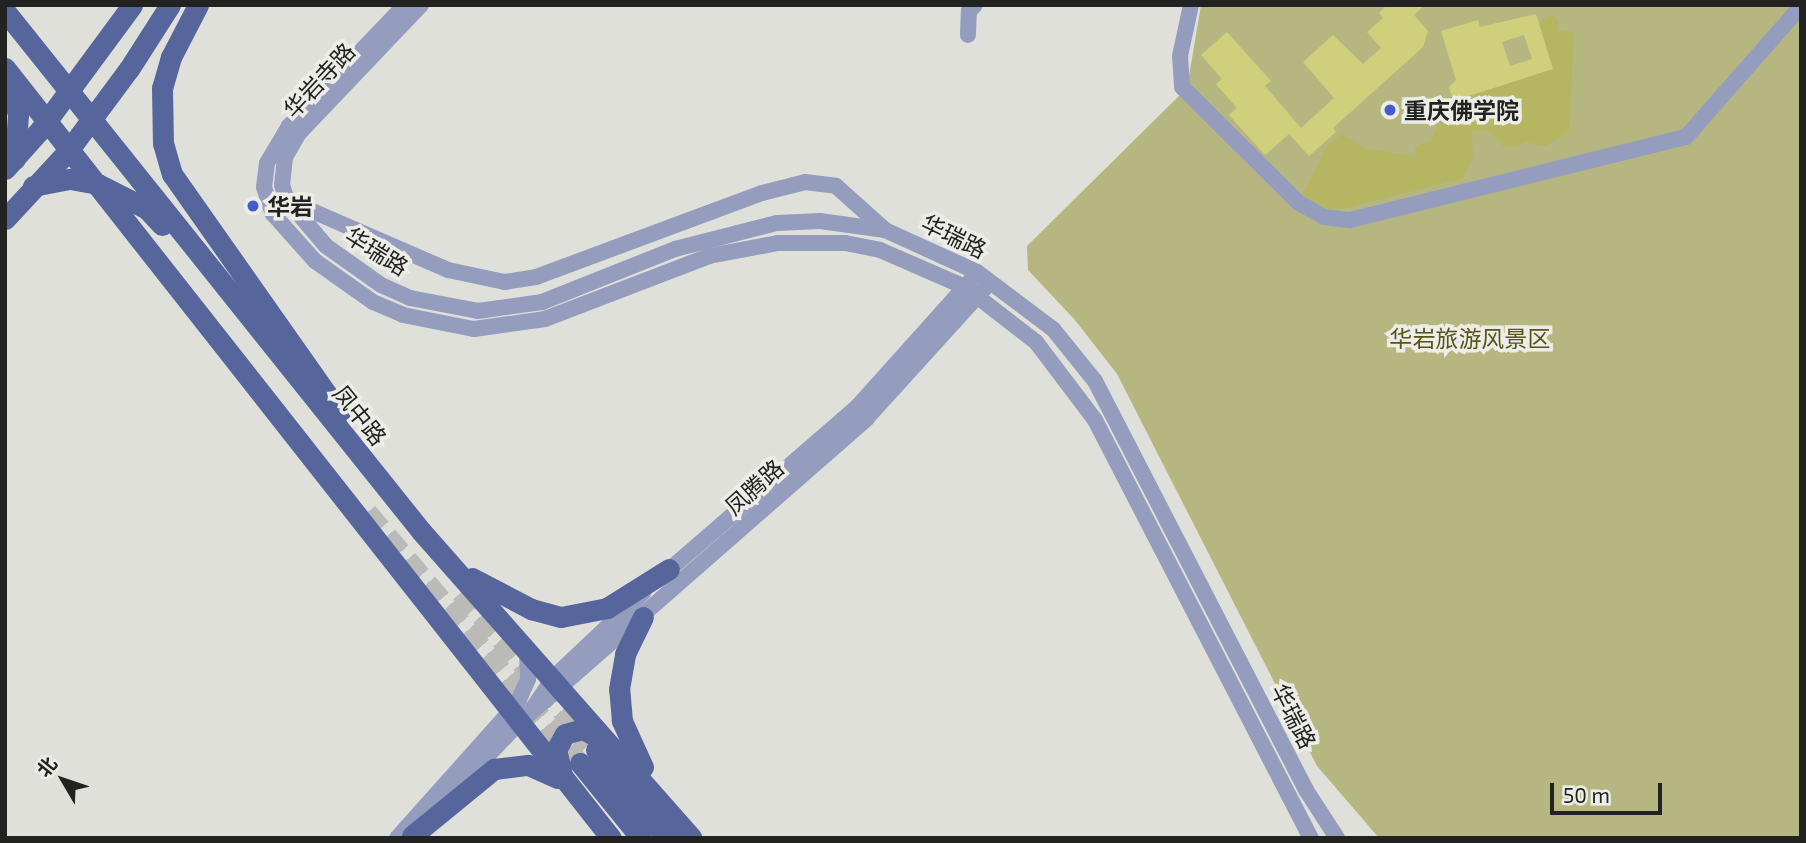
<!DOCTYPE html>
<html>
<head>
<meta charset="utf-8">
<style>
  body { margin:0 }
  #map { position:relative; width:1806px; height:843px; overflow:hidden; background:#e0e0db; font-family:"Exo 2","Noto Sans SC",sans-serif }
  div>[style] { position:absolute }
  .green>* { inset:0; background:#b6b680 }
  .forest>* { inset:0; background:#b6b562 }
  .building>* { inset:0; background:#d0d07c }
  .major-tunnel>* { height:21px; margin-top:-10.5px; transform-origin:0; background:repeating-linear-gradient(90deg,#babab6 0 21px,transparent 0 31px) }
  .minor>* { height:16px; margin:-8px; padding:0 8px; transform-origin:8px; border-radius:8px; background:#949dbd }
  .major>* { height:21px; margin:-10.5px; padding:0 10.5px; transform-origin:10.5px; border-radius:10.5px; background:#57659d }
  .dots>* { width:19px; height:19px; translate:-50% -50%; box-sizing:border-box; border:4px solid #edede8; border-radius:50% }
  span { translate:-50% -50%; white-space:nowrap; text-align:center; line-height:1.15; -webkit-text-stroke:7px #edede8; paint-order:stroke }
  .street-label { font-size:23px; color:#222221 }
  .poi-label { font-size:23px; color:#222221; font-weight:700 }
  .left { translate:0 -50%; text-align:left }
  .park-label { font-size:23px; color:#565417 }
  .frame { position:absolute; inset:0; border:7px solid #222221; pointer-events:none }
  .north { position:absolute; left:28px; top:745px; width:70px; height:70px; -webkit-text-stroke:5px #edede8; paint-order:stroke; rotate:309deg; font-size:19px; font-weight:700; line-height:28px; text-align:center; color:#222221 }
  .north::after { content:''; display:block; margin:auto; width:24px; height:32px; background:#222221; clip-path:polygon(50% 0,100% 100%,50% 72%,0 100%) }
  .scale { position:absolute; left:1550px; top:783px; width:112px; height:32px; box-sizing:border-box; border:4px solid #222221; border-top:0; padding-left:9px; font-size:21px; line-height:24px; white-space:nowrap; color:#222221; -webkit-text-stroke:5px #edede8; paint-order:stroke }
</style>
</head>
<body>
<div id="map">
  <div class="green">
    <div style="clip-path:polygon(1201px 5px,1801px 5px,1801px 838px,1379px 838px,1317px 766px,1117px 374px,1075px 320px,1028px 270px,1027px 246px,1187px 88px)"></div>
  </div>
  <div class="forest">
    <div style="clip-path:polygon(1552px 15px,1559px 21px,1558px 30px,1574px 33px,1569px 131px,1546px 146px,1525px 142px,1519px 147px,1503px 146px,1489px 131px,1472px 130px,1473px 158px,1463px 178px,1347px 208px,1327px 209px,1302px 195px,1327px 146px,1342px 134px,1364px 148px,1416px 157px,1415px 147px,1431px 140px,1441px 120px,1471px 106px,1476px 93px,1553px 69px,1540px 27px,1542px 19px)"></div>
  </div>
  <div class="building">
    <div style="clip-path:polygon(1387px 5px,1425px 5px,1414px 15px,1428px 31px,1423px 47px,1333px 128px,1336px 132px,1309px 156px,1289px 134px,1265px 155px,1229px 115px,1237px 108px,1216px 84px,1222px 79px,1201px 55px,1227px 32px,1271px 81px,1265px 86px,1301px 128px,1334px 98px,1303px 62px,1333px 35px,1363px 64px,1381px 48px,1367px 32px,1383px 18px,1379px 13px)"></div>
    <div style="clip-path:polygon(evenodd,1536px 14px,1553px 69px,1453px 101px,1449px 87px,1456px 80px,1441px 31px,1478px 20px,1480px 27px,1536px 14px,1524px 35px,1532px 59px,1510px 66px,1502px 42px,1524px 35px)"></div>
  </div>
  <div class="major-tunnel">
    <div style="left:367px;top:512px;width:329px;rotate:49.7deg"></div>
    <div style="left:461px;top:592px;width:199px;rotate:49.5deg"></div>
  </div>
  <div class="minor">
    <div style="left:405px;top:5px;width:168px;rotate:133.8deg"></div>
    <div style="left:289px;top:126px;width:43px;rotate:120.7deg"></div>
    <div style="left:267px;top:163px;width:24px;rotate:97deg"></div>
    <div style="left:264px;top:187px;width:28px;rotate:72deg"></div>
    <div style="left:273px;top:214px;width:63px;rotate:48.2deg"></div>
    <div style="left:315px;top:261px;width:71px;rotate:35.3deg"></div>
    <div style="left:373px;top:302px;width:33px;rotate:23deg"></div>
    <div style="left:403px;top:315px;width:72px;rotate:11.2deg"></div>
    <div style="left:474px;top:329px;width:72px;rotate:-8deg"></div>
    <div style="left:545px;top:319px;width:176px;rotate:-21deg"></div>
    <div style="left:709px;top:256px;width:70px;rotate:-10.7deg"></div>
    <div style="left:778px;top:243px;width:67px"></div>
    <div style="left:845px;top:243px;width:36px;rotate:11deg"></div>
    <div style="left:880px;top:250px;width:93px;rotate:23.5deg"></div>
    <div style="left:965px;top:287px;width:90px;rotate:37.8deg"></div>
    <div style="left:1036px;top:342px;width:98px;rotate:52.9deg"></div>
    <div style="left:1095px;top:420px;width:471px;rotate:62.7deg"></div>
    <div style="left:421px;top:5px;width:177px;rotate:133.6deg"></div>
    <div style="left:299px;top:133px;width:28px;rotate:120deg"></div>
    <div style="left:285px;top:157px;width:28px;rotate:96deg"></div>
    <div style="left:282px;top:185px;width:16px;rotate:72deg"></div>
    <div style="left:287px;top:200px;width:60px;rotate:49.7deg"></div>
    <div style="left:326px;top:246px;width:67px;rotate:35.3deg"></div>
    <div style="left:381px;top:285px;width:32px;rotate:24deg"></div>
    <div style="left:410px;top:298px;width:69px;rotate:10.8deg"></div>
    <div style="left:478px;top:311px;width:65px;rotate:-8deg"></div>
    <div style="left:542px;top:302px;width:143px;rotate:-21.7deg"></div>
    <div style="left:675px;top:249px;width:105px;rotate:-14.3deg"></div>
    <div style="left:777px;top:223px;width:43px;rotate:-2.7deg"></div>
    <div style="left:820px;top:221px;width:66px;rotate:7.9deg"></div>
    <div style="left:885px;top:230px;width:101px;rotate:24.5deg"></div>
    <div style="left:977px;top:272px;width:95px;rotate:36.9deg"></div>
    <div style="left:1053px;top:329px;width:67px;rotate:51.1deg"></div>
    <div style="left:1095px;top:381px;width:460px;rotate:62.7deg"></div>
    <div style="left:1306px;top:790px;width:57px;rotate:57.1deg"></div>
    <div style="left:1191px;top:5px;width:52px;rotate:102.2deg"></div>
    <div style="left:1180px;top:56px;width:31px;rotate:86deg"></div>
    <div style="left:1182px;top:87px;width:165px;rotate:44.8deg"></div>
    <div style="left:1299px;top:203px;width:29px;rotate:29deg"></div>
    <div style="left:1324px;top:217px;width:26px;rotate:7deg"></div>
    <div style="left:1350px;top:220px;width:346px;rotate:-13.9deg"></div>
    <div style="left:1686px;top:137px;width:174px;rotate:-48.7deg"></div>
    <div style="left:968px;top:35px;width:24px;rotate:-88deg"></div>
    <div style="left:969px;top:11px;width:8px;rotate:-45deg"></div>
    <div style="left:287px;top:200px;width:176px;rotate:23.5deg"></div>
    <div style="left:448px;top:270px;width:58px;rotate:11.9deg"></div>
    <div style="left:505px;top:282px;width:31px;rotate:-9deg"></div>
    <div style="left:536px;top:277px;width:241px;rotate:-20.4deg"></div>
    <div style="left:762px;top:193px;width:44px;rotate:-14.3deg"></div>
    <div style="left:805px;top:182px;width:31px;rotate:7deg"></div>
    <div style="left:836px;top:186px;width:66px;rotate:41.9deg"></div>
    <div style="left:662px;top:576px;width:258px;rotate:-40.9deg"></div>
    <div style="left:857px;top:407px;width:171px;rotate:-48.1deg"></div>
    <div style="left:533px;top:708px;width:36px;rotate:-56deg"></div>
    <div style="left:553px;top:678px;width:124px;rotate:-43.4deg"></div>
    <div style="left:451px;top:794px;width:97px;rotate:-46.3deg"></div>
    <div style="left:518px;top:724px;width:464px;rotate:-41.2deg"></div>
    <div style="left:867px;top:418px;width:176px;rotate:-47.8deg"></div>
    <div style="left:397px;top:838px;width:180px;rotate:-48.2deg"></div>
    <div style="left:517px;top:704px;width:27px;rotate:-66deg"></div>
    <div style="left:528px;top:679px;width:30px;rotate:-92deg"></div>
  </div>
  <div class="major">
    <div style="left:198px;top:5px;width:59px;rotate:117.4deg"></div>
    <div style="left:171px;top:57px;width:32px;rotate:106deg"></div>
    <div style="left:162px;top:88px;width:55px;rotate:89deg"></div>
    <div style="left:163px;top:143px;width:32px;rotate:74deg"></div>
    <div style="left:172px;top:174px;width:292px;rotate:54.9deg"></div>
    <div style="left:5px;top:11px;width:666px;rotate:51.34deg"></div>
    <div style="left:421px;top:531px;width:409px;rotate:48.6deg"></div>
    <div style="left:5px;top:68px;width:980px;rotate:51.8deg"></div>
    <div style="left:5px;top:81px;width:35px;rotate:68deg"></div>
    <div style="left:18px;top:114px;width:45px;rotate:93.8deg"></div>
    <div style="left:5px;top:169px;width:52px;rotate:-48.1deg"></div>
    <div style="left:40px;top:130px;width:155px;rotate:-53.6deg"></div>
    <div style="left:33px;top:186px;width:38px;rotate:-11deg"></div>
    <div style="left:70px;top:179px;width:28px;rotate:10deg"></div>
    <div style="left:98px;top:184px;width:55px;rotate:27deg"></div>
    <div style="left:147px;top:209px;width:22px;rotate:47deg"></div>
    <div style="left:5px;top:219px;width:93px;rotate:-47.2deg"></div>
    <div style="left:68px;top:151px;width:102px;rotate:-53.4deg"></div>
    <div style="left:129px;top:69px;width:76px;rotate:-57.4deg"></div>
    <div style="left:472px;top:578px;width:67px;rotate:27.7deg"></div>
    <div style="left:531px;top:609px;width:31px;rotate:15deg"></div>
    <div style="left:561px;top:617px;width:47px;rotate:-11.1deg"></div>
    <div style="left:607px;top:608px;width:73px;rotate:-32.2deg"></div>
    <div style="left:596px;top:750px;width:113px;rotate:51.1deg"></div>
    <div style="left:580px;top:763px;width:97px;rotate:50.9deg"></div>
    <div style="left:643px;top:767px;width:51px;rotate:-114.5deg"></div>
    <div style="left:622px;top:721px;width:32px;rotate:-95deg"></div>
    <div style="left:619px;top:689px;width:36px;rotate:-80deg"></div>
    <div style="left:625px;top:654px;width:41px;rotate:-64.1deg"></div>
    <div style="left:562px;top:775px;width:26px;rotate:-103deg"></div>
    <div style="left:556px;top:750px;width:18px;rotate:-61deg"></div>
    <div style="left:565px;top:734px;width:19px;rotate:-16deg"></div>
    <div style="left:583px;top:729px;width:23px;rotate:29deg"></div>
    <div style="left:412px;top:836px;width:106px;rotate:-39.3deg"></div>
    <div style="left:494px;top:769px;width:34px;rotate:-7deg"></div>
    <div style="left:528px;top:765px;width:32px;rotate:24deg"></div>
  </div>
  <div class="dots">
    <div style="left:1390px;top:110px;background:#485acf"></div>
    <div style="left:253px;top:206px;background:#485acf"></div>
  </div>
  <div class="street-label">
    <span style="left:319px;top:80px;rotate:-47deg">华岩寺路</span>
    <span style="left:954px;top:236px;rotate:26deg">华瑞路</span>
    <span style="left:377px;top:251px;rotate:32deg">华瑞路</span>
    <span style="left:360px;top:415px;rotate:51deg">凤中路</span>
    <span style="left:754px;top:487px;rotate:-42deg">凤腾路</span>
    <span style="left:1294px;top:716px;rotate:63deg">华瑞路</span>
  </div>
  <div class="poi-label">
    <span class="left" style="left:1404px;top:110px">重庆佛学院</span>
    <span class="left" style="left:267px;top:206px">华岩</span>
  </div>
  <div class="park-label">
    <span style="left:1470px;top:338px">华岩旅游风景区</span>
  </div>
  <div class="frame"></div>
  <div class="north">北</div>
  <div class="scale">50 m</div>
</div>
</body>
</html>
